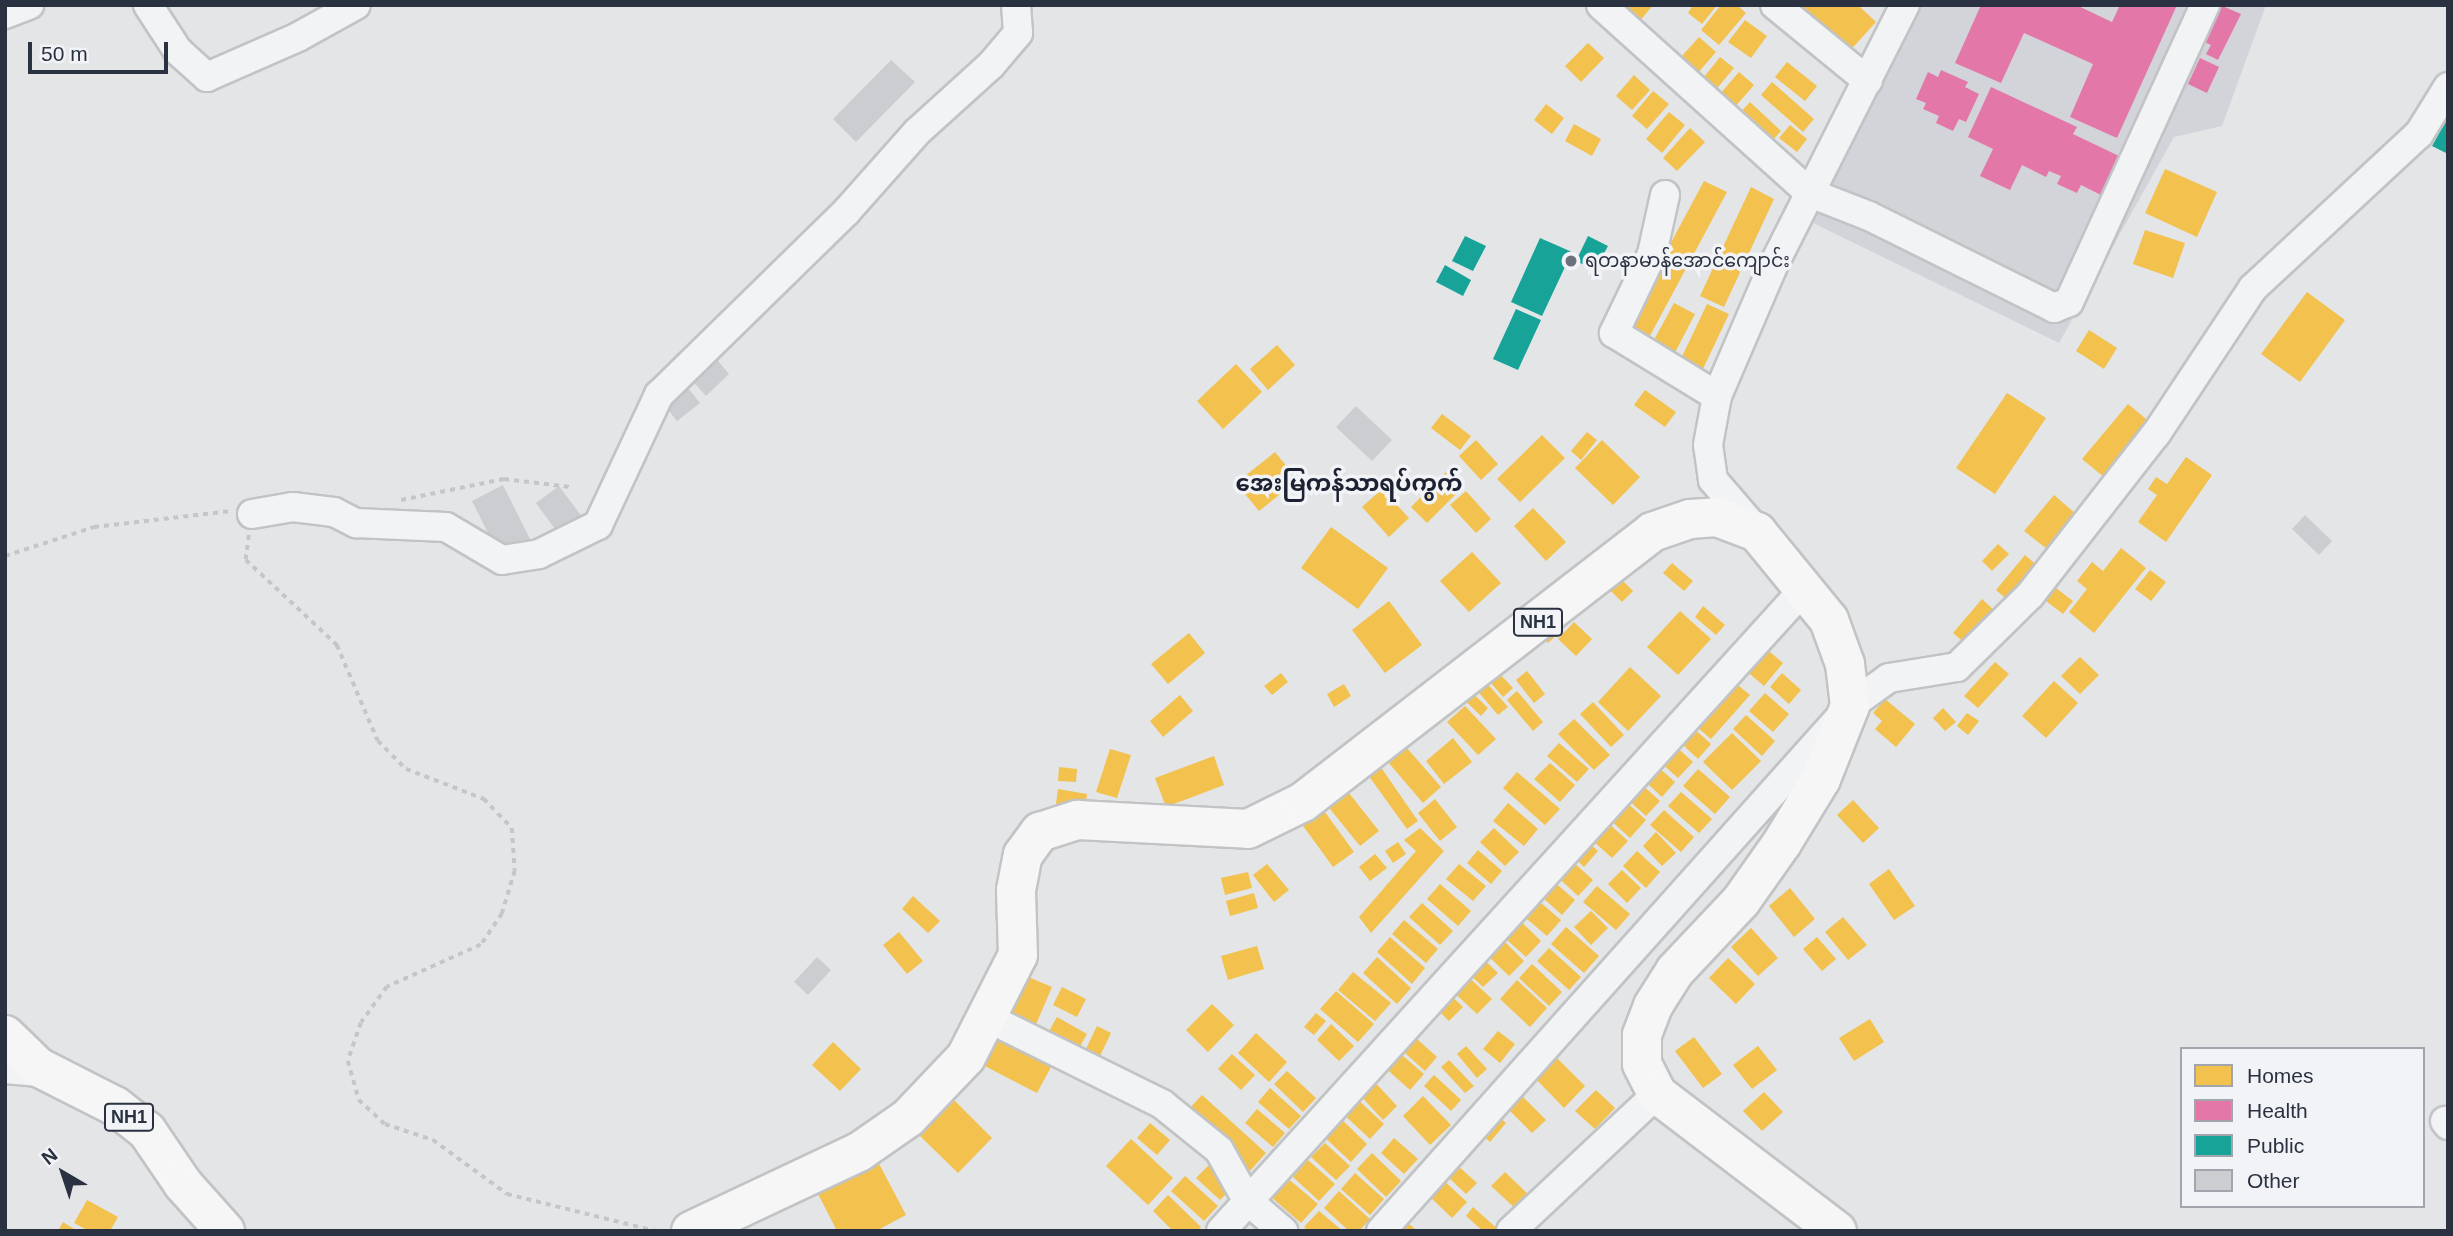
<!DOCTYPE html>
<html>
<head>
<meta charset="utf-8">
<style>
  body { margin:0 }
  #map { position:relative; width:2453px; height:1236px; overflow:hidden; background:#e3e5e7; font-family:Helvetica,"Noto Sans Myanmar",sans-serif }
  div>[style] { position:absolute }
  .built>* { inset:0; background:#d2d4da }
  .homes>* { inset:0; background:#f2c14e }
  .health>* { inset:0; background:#e377a8 }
  .public>* { inset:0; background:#17a398 }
  .building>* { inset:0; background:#cbcdd0 }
  .path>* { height:3.5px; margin-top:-1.75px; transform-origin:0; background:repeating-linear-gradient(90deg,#c5c6cb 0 5px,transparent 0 10px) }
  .roads { filter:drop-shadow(2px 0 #c1c3c5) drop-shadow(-2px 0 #c1c3c5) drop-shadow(0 2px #c1c3c5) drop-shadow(0 -2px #c1c3c5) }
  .minor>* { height:28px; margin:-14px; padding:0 14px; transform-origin:14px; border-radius:14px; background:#f2f3f5 }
  .highway>* { height:38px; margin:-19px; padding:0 19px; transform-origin:19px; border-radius:19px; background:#f6f6f7 }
  .dots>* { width:19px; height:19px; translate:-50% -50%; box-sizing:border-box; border:4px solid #f1f3f7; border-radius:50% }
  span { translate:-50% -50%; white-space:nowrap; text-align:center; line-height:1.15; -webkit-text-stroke:7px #f1f3f7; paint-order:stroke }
  .shield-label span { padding:2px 5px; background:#f1f3f7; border:2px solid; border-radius:5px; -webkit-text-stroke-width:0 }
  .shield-label { font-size:18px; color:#2a3140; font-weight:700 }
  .poi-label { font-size:19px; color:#2a3140 }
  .left { translate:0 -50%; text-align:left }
  .quarter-label { font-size:23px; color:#1c2231; font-weight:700 }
  .frame { position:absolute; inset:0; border:7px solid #2a3140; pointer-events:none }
  .legend { position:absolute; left:2180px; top:1047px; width:245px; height:161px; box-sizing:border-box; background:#f1f3f7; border:2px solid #a1a5ae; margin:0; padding:9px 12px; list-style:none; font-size:21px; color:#2a3140 }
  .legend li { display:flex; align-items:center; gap:14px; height:35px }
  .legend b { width:35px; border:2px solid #a1a5ae }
  .north { position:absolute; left:28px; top:1138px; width:70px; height:70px; -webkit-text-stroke:5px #f1f3f7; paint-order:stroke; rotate:321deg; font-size:19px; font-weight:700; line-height:28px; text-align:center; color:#2a3140 }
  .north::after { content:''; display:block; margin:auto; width:24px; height:32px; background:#2a3140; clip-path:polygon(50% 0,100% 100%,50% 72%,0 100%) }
  .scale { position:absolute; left:28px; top:42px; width:140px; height:32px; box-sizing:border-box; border:4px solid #2a3140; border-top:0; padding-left:9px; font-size:21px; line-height:24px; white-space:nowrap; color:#2a3140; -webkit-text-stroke:5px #f1f3f7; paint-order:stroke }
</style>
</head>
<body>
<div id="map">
  <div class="built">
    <div style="clip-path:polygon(1915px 5px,2266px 5px,2222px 126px,2174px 137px,2059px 343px,1811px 222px)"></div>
  </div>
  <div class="homes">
    <div style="clip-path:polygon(1622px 5px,1653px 5px,1634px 28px)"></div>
    <div style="clip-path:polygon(1693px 5px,1717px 5px,1702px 24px,1688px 13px)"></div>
    <div style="clip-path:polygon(1721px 5px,1737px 5px,1746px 13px,1719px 45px,1701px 30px)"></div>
    <div style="clip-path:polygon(1799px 5px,1858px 5px,1876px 22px,1846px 55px,1795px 10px)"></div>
    <div style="clip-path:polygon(1745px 20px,1767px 36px,1751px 58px,1728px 42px)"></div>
    <div style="clip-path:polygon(1699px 37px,1716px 52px,1691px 81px,1673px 66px)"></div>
    <div style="clip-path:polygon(1588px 43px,1604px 58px,1581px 82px,1565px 66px)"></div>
    <div style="clip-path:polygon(1720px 57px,1734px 68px,1709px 98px,1696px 87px)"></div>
    <div style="clip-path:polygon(1787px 62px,1817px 86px,1805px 101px,1775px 77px)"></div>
    <div style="clip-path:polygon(1739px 72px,1754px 85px,1728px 115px,1713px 102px)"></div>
    <div style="clip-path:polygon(1634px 75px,1650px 90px,1632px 110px,1616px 96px)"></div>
    <div style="clip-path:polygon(1772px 82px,1814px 119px,1803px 132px,1761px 95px)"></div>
    <div style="clip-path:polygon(1653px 91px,1669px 104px,1647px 129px,1632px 116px)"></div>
    <div style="clip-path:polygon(1750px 102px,1781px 131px,1770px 143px,1739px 114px)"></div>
    <div style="clip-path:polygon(1546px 104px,1564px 118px,1552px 134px,1534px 120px)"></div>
    <div style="clip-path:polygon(1669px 112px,1685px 125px,1662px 153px,1646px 139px)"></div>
    <div style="clip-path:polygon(1574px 124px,1601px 139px,1592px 156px,1565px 141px)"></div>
    <div style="clip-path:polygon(1790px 125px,1807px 139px,1797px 152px,1779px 138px)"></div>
    <div style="clip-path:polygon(1690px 128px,1705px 142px,1677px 171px,1663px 158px)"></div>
    <div style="clip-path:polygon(2165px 169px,2217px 192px,2197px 237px,2145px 213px)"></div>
    <div style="clip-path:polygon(1704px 181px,1727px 192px,1645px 345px,1622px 334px)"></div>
    <div style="clip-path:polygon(1751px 187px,1774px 199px,1724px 307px,1700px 296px)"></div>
    <div style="clip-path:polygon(2145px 230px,2185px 243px,2173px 278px,2133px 264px)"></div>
    <div style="clip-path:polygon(2307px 292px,2345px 320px,2300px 382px,2261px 354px)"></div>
    <div style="clip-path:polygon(1674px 303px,1695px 314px,1670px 362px,1648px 351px)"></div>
    <div style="clip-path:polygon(1707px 304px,1729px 314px,1701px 373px,1679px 363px)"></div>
    <div style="clip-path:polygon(2089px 330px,2117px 348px,2104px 369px,2076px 351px)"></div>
    <div style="clip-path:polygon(1277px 345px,1295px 365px,1268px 390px,1250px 369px)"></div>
    <div style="clip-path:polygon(1236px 364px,1262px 392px,1223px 429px,1197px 401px)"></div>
    <div style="clip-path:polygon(1645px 390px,1676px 412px,1665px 427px,1634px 405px)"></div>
    <div style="clip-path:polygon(2007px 393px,2046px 418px,1995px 494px,1956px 468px)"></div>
    <div style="clip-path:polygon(2128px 404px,2151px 423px,2105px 478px,2082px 459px)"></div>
    <div style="clip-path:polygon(1442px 414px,1471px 436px,1460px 450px,1431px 428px)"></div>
    <div style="clip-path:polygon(1587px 432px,1597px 440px,1581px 460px,1571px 451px)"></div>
    <div style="clip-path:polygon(1542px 435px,1565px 458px,1520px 502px,1497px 479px)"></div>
    <div style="clip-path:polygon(1476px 440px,1498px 464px,1481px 480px,1459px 456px)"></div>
    <div style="clip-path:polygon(1602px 440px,1640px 477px,1613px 505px,1575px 468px)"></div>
    <div style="clip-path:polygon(1275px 452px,1298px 480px,1259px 511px,1236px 483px)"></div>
    <div style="clip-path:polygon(2186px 457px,2212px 475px,2166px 542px,2138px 522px,2157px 495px,2148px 489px,2156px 477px,2167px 484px)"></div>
    <div style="clip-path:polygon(1446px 472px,1462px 488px,1427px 523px,1411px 507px)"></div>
    <div style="clip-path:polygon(1382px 489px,1409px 518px,1389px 537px,1362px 507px)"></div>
    <div style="clip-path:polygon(1466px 491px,1491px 519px,1476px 533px,1450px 505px)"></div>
    <div style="clip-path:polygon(2054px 495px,2076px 514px,2047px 549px,2024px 531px)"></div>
    <div style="clip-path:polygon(1533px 508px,1566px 542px,1546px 561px,1514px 526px)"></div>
    <div style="clip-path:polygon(1331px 527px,1388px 568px,1358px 609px,1301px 568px)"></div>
    <div style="clip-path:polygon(1998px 544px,2009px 554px,1992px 571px,1982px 561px)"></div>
    <div style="clip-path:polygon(2121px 548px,2146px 568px,2094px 633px,2069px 612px,2087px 589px,2077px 581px,2092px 562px,2103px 571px)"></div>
    <div style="clip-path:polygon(1472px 552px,1501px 583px,1469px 612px,1440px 581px)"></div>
    <div style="clip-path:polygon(2025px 555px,2040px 568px,2011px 603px,1996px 590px)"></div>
    <div style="clip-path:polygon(1672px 563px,1693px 581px,1684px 591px,1663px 573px)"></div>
    <div style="clip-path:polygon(1612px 570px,1633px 591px,1622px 602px,1601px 581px)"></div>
    <div style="clip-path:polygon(2150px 570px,2166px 582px,2151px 601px,2135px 589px)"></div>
    <div style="clip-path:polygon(2056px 588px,2073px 601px,2063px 614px,2046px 601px)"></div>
    <div style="clip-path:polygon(1982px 599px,1997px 613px,1968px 646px,1953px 633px)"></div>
    <div style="clip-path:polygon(1389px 601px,1422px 645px,1385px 673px,1352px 630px)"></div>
    <div style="clip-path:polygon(1703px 606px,1725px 625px,1716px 635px,1695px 617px)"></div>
    <div style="clip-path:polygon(1680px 611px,1711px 639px,1678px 675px,1647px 647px)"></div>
    <div style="clip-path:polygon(1555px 615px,1566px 626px,1548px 643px,1537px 632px)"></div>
    <div style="clip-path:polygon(1574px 622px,1592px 639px,1576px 656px,1558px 639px)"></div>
    <div style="clip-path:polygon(1189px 633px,1205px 653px,1168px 684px,1151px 664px)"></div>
    <div style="clip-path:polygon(1750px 635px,1783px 663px,1764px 686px,1730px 657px)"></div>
    <div style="clip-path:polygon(2080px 657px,2099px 675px,2080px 694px,2061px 676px)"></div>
    <div style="clip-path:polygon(1995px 662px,2009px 674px,1978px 708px,1964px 696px)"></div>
    <div style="clip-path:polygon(1630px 667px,1661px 696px,1628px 731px,1598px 702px)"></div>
    <div style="clip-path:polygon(1495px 669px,1513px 688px,1503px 697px,1486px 677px)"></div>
    <div style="clip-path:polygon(1527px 671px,1545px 694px,1534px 703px,1516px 680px)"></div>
    <div style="clip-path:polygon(1281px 673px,1288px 682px,1272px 695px,1264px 686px)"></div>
    <div style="clip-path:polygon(1782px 673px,1801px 690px,1789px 704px,1770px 687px)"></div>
    <div style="clip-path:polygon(1728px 677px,1750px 695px,1711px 739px,1690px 721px)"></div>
    <div style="clip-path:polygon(1484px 680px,1508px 707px,1498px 715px,1475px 688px)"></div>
    <div style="clip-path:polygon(2054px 681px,2078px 703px,2046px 738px,2022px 716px)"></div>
    <div style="clip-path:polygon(1344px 684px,1351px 696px,1334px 707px,1327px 694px)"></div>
    <div style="clip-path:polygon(1463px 684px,1488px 708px,1481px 716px,1455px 691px)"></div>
    <div style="clip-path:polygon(1517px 691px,1543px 722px,1533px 731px,1507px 700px)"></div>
    <div style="clip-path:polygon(1765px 693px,1789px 714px,1773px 732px,1749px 711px)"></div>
    <div style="clip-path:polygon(1180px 695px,1193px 711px,1163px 737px,1150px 721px)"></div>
    <div style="clip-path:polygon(1885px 699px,1915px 724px,1896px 747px,1875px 729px,1882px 721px,1873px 713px)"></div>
    <div style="clip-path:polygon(1593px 702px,1624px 735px,1611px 747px,1580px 714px)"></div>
    <div style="clip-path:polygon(1465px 706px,1496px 739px,1478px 755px,1447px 722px)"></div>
    <div style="clip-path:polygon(1943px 708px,1956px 722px,1945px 731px,1933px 718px)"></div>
    <div style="clip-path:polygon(1967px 713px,1979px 721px,1968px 735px,1957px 726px)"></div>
    <div style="clip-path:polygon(1679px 715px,1711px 744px,1698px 759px,1666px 729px)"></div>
    <div style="clip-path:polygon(1746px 715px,1775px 741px,1762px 756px,1733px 729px)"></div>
    <div style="clip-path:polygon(1574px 719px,1610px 755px,1594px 770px,1558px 734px)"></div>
    <div style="clip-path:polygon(1732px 733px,1761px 761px,1732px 790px,1703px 762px)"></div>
    <div style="clip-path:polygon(1663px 735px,1693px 762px,1678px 778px,1648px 751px)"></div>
    <div style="clip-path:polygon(1453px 738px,1472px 762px,1444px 784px,1426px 761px)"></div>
    <div style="clip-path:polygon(1559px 743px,1589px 769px,1577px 782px,1547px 756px)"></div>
    <div style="clip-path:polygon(1406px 747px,1441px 787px,1423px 803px,1388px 762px)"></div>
    <div style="clip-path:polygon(1110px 749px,1131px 755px,1117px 798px,1096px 792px)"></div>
    <div style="clip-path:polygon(1214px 756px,1224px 785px,1166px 807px,1155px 778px)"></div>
    <div style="clip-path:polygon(1649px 759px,1675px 782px,1662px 797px,1636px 773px)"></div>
    <div style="clip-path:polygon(1550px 763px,1575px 785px,1560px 802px,1534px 779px)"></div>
    <div style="clip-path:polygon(1380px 766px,1418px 821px,1407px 829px,1368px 775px)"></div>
    <div style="clip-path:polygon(1059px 767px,1077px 769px,1076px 782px,1058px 781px)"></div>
    <div style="clip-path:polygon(1698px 769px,1730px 797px,1715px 814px,1683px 786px)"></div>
    <div style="clip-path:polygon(1517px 772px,1560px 809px,1545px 825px,1503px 788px)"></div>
    <div style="clip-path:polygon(1631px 775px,1660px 801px,1646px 816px,1617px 790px)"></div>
    <div style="clip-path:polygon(1345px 788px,1379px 831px,1360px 846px,1326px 804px)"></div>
    <div style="clip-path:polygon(1058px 789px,1087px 794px,1085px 809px,1056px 804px)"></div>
    <div style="clip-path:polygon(1613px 790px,1646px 820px,1630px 838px,1597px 808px)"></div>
    <div style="clip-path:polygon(1681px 792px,1712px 819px,1699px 833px,1668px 806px)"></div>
    <div style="clip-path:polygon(1435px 799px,1457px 827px,1440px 841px,1418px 813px)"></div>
    <div style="clip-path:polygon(1853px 800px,1879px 828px,1863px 843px,1837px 815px)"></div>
    <div style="clip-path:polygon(1508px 803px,1538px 829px,1524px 846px,1493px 821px)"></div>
    <div style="clip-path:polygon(1322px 808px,1354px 852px,1333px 867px,1301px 823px)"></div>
    <div style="clip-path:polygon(1664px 810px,1694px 837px,1681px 852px,1650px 825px)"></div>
    <div style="clip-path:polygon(1596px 812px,1628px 841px,1612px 858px,1580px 829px)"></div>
    <div style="clip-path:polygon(1420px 828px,1444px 851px,1371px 933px,1359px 917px,1416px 851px,1404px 840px)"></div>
    <div style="clip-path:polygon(1494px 828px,1519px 852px,1505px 866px,1480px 842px)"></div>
    <div style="clip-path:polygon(1656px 832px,1676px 853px,1662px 866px,1643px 846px)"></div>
    <div style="clip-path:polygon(1581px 836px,1598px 851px,1584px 867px,1568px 852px)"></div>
    <div style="clip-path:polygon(1398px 842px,1406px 854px,1393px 863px,1385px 851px)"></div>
    <div style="clip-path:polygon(1478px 850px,1502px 871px,1491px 884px,1467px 863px)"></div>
    <div style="clip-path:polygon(1561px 851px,1593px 880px,1578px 896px,1547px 867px)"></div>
    <div style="clip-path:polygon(1637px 851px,1660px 872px,1646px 888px,1623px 866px)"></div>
    <div style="clip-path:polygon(1375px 854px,1387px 868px,1370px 881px,1359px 867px)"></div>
    <div style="clip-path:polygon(1267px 864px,1289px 890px,1274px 902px,1253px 875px)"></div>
    <div style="clip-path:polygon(1459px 864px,1486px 886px,1473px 901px,1446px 879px)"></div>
    <div style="clip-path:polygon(1889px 869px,1915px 906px,1894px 920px,1869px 884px)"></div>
    <div style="clip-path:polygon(1622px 870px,1641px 888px,1627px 903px,1608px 884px)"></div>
    <div style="clip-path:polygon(1248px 872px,1252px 888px,1225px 895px,1221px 878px)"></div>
    <div style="clip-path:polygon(1545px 874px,1575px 900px,1562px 915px,1532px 888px)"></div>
    <div style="clip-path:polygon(1440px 884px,1471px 911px,1458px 926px,1427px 899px)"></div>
    <div style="clip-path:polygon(1597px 886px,1630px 914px,1616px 930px,1583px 902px)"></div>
    <div style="clip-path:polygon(1790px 888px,1815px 919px,1794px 937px,1769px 906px)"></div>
    <div style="clip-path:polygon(1527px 891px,1561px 920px,1547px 936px,1513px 907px)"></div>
    <div style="clip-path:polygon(1254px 893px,1258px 908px,1230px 916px,1226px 901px)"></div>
    <div style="clip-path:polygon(913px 896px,940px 921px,928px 933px,902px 909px)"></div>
    <div style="clip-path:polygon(1422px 903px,1453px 931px,1440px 945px,1409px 917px)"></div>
    <div style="clip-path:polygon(1591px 911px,1608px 928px,1591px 945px,1574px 927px)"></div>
    <div style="clip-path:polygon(1512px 913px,1541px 941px,1526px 957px,1496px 930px)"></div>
    <div style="clip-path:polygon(1843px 917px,1867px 945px,1848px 960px,1825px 932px)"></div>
    <div style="clip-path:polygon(1404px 920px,1438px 949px,1426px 963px,1392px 934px)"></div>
    <div style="clip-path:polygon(1566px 927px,1599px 956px,1584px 973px,1551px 944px)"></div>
    <div style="clip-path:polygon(1751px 928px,1778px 958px,1758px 976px,1731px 947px)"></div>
    <div style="clip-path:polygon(899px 932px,923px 961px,907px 974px,883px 945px)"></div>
    <div style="clip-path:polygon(1497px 934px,1524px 961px,1509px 976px,1482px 950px)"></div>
    <div style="clip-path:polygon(1390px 937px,1425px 968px,1412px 984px,1377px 952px)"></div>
    <div style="clip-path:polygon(1817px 937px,1836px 959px,1822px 971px,1803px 949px)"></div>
    <div style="clip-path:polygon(1257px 946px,1264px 969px,1228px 980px,1221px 956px)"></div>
    <div style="clip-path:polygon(1549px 948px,1581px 977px,1569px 990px,1537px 961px)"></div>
    <div style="clip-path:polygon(1476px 952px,1498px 973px,1483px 987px,1462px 967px)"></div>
    <div style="clip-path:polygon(1377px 957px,1411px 988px,1397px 1004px,1363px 973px)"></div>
    <div style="clip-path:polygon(1728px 958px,1755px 984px,1736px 1004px,1709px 978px)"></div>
    <div style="clip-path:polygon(1532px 964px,1562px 992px,1549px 1006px,1519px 978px)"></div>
    <div style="clip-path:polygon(1460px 969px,1492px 999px,1477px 1014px,1445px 984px)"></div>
    <div style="clip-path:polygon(1353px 972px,1391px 1003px,1375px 1021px,1338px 990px)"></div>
    <div style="clip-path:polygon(1021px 974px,1052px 987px,1034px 1029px,1003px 1016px)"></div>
    <div style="clip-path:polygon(1517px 980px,1547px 1008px,1530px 1027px,1500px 999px)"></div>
    <div style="clip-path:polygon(1062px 987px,1086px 999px,1077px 1017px,1053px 1005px)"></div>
    <div style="clip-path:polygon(1442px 987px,1463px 1007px,1449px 1021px,1429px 1001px)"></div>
    <div style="clip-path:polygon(1336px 991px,1374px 1024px,1358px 1042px,1320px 1009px)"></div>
    <div style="clip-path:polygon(1212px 1004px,1234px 1025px,1208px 1052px,1186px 1030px)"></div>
    <div style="clip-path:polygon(1316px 1013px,1326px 1021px,1314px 1035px,1304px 1027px)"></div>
    <div style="clip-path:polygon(1057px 1017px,1087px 1034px,1075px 1055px,1045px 1038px)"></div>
    <div style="clip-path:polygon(1870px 1019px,1884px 1042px,1854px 1061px,1839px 1038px)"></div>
    <div style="clip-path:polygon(1331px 1024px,1354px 1046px,1339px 1061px,1317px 1040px)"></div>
    <div style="clip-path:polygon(1097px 1026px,1111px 1033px,1098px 1060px,1084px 1053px)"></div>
    <div style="clip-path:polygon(1408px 1031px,1437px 1057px,1425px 1071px,1396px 1045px)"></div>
    <div style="clip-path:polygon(1498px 1031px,1515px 1044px,1500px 1063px,1483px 1049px)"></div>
    <div style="clip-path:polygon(1256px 1033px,1287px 1062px,1269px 1082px,1238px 1053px)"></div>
    <div style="clip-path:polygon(1694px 1037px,1722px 1074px,1703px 1088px,1675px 1051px)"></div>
    <div style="clip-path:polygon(995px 1038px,1051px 1067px,1037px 1093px,981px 1064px)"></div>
    <div style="clip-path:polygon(833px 1042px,861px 1069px,840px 1091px,812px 1065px)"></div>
    <div style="clip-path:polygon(1466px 1046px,1487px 1069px,1477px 1078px,1457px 1054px)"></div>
    <div style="clip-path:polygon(1758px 1046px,1777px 1070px,1752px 1089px,1733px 1065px)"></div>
    <div style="clip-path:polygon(1395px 1049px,1424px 1074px,1410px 1090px,1381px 1064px)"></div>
    <div style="clip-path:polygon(1232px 1054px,1255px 1075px,1241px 1090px,1218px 1069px)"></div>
    <div style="clip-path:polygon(1555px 1056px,1585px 1086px,1564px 1108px,1534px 1077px)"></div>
    <div style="clip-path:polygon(1449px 1060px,1474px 1086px,1465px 1093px,1441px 1067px)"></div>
    <div style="clip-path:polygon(1287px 1071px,1316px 1098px,1303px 1112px,1274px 1084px)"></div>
    <div style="clip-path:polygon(1434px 1075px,1461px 1100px,1451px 1111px,1424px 1086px)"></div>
    <div style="clip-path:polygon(1371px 1078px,1397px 1106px,1383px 1120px,1357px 1092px)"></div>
    <div style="clip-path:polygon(1270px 1088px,1301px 1116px,1289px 1129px,1258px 1102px)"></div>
    <div style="clip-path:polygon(1596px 1090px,1615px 1108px,1595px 1129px,1575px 1111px)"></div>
    <div style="clip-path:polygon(1764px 1092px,1783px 1112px,1762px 1131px,1743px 1111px)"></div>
    <div style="clip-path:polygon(1520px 1094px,1546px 1120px,1532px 1133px,1507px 1108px)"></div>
    <div style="clip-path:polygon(1202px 1095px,1266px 1153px,1249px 1172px,1185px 1113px)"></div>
    <div style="clip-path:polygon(1354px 1096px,1384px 1124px,1370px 1139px,1340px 1111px)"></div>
    <div style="clip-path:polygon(1423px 1096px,1451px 1125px,1430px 1145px,1403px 1116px)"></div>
    <div style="clip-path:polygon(954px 1100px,992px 1138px,958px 1173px,919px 1135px)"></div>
    <div style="clip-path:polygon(1257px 1109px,1285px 1133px,1273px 1147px,1245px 1123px)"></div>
    <div style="clip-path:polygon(1493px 1111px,1506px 1123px,1490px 1142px,1476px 1130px)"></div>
    <div style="clip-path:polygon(1336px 1114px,1367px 1144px,1351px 1162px,1319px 1132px)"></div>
    <div style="clip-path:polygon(1150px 1123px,1170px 1140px,1157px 1155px,1137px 1138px)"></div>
    <div style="clip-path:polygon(1394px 1138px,1418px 1159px,1404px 1174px,1381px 1153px)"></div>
    <div style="clip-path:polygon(1131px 1139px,1173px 1178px,1148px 1205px,1106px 1166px)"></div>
    <div style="clip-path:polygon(1325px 1143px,1350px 1166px,1336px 1180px,1311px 1157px)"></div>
    <div style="clip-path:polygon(1372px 1153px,1401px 1181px,1386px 1197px,1357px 1169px)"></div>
    <div style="clip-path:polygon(876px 1158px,906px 1215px,876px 1231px,837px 1231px,816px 1190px)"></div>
    <div style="clip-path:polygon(1308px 1160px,1335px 1184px,1319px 1201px,1293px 1177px)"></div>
    <div style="clip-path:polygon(1211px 1163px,1234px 1186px,1220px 1200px,1196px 1178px)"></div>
    <div style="clip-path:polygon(1458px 1166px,1477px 1183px,1466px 1194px,1448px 1177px)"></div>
    <div style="clip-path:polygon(1279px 1171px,1318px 1204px,1301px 1223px,1263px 1190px)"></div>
    <div style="clip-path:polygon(1505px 1172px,1531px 1197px,1518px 1211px,1491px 1186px)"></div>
    <div style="clip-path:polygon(1355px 1173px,1384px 1199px,1370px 1215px,1341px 1189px)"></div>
    <div style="clip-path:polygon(1185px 1176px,1218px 1206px,1204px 1221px,1171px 1191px)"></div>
    <div style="clip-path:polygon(1442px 1179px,1467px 1202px,1452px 1218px,1428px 1195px)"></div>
    <div style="clip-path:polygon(1339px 1191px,1370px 1219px,1359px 1231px,1349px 1231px,1324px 1208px)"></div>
    <div style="clip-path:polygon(1168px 1195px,1201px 1227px,1198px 1231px,1173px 1231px,1153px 1211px)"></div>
    <div style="clip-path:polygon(87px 1200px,118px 1217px,110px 1231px,89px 1231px,74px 1223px)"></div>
    <div style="clip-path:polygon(1473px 1207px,1500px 1231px,1483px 1231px,1466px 1216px)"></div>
    <div style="clip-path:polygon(1319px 1211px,1343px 1231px,1309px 1231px,1304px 1227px)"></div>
    <div style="clip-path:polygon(1406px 1221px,1417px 1231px,1397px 1231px)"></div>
    <div style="clip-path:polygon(63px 1222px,77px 1231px,58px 1231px)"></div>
  </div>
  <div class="health">
    <div style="clip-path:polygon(1981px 5px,2076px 5px,2112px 22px,2120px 5px,2177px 5px,2117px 138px,2070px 117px,2093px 64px,2024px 33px,2001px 83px,1955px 63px)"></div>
    <div style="clip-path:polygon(2220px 5px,2241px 14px,2218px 60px,2206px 54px,2211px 45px,2202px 41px)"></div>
    <div style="clip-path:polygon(2200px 58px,2219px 67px,2207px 93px,2188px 84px)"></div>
    <div style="clip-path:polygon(1941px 70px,1968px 82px,1965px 87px,1979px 94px,1966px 122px,1959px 119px,1953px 131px,1936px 123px,1939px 116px,1923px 109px,1926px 103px,1916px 99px,1928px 72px,1938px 77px)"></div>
    <div style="clip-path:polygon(1991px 87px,2077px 127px,2073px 134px,2119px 156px,2101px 195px,2081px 185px,2077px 193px,2057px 184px,2061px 176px,2049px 171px,2046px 177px,2022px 165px,2010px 190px,1980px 176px,1993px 149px,1968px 137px)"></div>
  </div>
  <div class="public">
    <div style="clip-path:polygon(2448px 117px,2448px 154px,2432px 146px)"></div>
    <div style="clip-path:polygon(1465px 236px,1486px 246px,1473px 271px,1452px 261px)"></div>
    <div style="clip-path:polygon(1588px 236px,1608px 246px,1595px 270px,1576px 261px)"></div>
    <div style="clip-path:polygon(1540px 238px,1572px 252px,1542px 316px,1511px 302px)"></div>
    <div style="clip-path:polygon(1445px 265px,1471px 280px,1463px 296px,1436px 282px)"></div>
    <div style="clip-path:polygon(1516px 309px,1541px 320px,1518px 370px,1493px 359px)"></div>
  </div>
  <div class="building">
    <div style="clip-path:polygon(891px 60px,915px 82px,856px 142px,833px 119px)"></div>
    <div style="clip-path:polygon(713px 355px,729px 374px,706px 396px,689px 377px)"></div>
    <div style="clip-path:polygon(688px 388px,700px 403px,677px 421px,665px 406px)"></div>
    <div style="clip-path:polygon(1356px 406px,1392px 440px,1372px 461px,1336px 427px)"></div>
    <div style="clip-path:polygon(503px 485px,531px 541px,500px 557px,472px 501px)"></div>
    <div style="clip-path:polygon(559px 486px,583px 518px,560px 536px,536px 503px)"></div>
    <div style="clip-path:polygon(2305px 515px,2332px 541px,2319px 555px,2292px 529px)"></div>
    <div style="clip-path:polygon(817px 957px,831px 970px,808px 995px,794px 982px)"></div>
  </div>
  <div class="path">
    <div style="left:401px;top:500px;width:105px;rotate:-11.5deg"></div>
    <div style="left:504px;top:479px;width:67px;rotate:6.8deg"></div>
    <div style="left:249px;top:535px;width:25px;rotate:97deg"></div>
    <div style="left:246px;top:560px;width:125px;rotate:43deg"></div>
    <div style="left:337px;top:645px;width:104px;rotate:66.9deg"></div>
    <div style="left:378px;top:741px;width:40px;rotate:45deg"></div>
    <div style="left:406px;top:769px;width:84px;rotate:21deg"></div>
    <div style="left:484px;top:799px;width:40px;rotate:46deg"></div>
    <div style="left:512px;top:828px;width:43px;rotate:86deg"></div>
    <div style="left:515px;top:871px;width:45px;rotate:106.8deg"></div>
    <div style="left:502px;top:914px;width:37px;rotate:124deg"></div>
    <div style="left:481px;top:945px;width:103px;rotate:155.9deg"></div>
    <div style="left:387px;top:987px;width:44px;rotate:125.8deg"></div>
    <div style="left:361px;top:1023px;width:40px;rotate:108.9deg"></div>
    <div style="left:348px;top:1061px;width:41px;rotate:74.2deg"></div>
    <div style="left:359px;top:1100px;width:35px;rotate:43deg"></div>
    <div style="left:385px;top:1124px;width:51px;rotate:18.4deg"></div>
    <div style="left:433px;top:1140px;width:92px;rotate:36.1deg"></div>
    <div style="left:507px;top:1194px;width:153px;rotate:14deg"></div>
    <div style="left:5px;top:556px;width:94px;rotate:-18deg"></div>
    <div style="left:94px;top:527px;width:138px;rotate:-6.7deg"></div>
  </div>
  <div class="roads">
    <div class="minor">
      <div style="left:148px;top:5px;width:55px;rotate:56.9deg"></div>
      <div style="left:178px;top:51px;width:39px;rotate:42deg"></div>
      <div style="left:207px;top:77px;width:99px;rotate:-23.7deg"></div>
      <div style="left:298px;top:37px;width:66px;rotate:-28.9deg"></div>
      <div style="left:1601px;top:5px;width:281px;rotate:42deg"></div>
      <div style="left:1810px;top:193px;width:63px;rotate:21.3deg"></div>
      <div style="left:1869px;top:216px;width:207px;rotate:26.4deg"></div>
      <div style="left:2054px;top:308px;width:16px;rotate:-22deg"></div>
      <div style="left:2069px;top:302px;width:327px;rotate:-65.4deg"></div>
      <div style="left:1775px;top:5px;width:120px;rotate:39.3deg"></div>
      <div style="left:5px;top:14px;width:26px;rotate:-21deg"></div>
      <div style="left:1665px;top:195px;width:60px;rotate:102.4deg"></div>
      <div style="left:1652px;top:254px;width:88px;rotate:115.7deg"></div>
      <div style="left:1614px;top:333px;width:121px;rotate:31.5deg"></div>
      <div style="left:252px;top:514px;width:42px;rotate:-9.7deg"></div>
      <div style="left:293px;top:507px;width:41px;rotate:7deg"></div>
      <div style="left:334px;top:512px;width:25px;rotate:27deg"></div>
      <div style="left:356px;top:523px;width:90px;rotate:2.5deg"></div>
      <div style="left:446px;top:527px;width:65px;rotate:30.5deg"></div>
      <div style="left:502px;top:560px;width:37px;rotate:-9deg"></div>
      <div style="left:539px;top:554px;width:66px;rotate:-26.2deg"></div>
      <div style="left:598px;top:525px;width:144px;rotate:-64.9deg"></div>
      <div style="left:659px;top:395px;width:262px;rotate:-44.4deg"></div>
      <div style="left:846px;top:212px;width:107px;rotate:-48.4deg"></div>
      <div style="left:917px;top:132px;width:100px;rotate:-42.2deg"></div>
      <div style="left:991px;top:65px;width:42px;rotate:-49.8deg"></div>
      <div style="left:1018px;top:33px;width:28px;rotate:-94deg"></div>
      <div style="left:1756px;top:530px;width:66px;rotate:-130.7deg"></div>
      <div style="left:1713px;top:480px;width:35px;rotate:-98deg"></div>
      <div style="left:1708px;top:445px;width:50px;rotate:-79.6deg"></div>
      <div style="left:1717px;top:396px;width:139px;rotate:-66.7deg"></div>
      <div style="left:1772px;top:268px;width:295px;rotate:-63.2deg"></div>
      <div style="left:988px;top:1018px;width:194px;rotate:26.3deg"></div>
      <div style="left:1162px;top:1104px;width:73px;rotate:38.9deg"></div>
      <div style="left:1219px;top:1150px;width:57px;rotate:60.8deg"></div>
      <div style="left:1247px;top:1200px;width:48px;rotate:40.7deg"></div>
      <div style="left:5px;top:1069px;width:46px;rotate:5deg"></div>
      <div style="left:2445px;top:1121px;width:5px;rotate:53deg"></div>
      <div style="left:1221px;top:1231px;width:869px;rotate:-47.75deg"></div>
      <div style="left:1381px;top:1231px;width:704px;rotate:-48.22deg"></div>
      <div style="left:1850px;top:706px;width:48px;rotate:-35.7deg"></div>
      <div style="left:1889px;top:678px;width:69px;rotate:-9.2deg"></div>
      <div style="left:1957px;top:667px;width:103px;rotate:-44.6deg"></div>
      <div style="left:2030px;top:595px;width:204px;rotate:-52deg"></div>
      <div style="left:2156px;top:434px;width:175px;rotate:-56.4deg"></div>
      <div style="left:2253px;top:288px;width:226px;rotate:-42.9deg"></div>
      <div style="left:2419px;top:134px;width:55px;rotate:-58.3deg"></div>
      <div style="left:1511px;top:1231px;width:200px;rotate:-43.2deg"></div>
    </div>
    <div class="highway">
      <div style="left:5px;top:1035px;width:46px;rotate:44.1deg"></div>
      <div style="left:38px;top:1067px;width:86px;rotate:26.9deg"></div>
      <div style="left:115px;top:1106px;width:41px;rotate:38deg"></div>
      <div style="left:147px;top:1131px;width:64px;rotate:55.8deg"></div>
      <div style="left:183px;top:1184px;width:63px;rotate:48.2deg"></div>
      <div style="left:691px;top:1231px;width:186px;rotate:-25.2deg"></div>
      <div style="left:859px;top:1152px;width:60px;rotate:-34.8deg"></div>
      <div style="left:908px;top:1118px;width:84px;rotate:-46.4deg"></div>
      <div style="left:966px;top:1057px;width:114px;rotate:-63deg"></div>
      <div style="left:1018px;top:955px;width:65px;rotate:-91.8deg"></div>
      <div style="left:1016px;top:890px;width:36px;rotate:-79deg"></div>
      <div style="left:1023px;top:855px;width:29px;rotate:-54deg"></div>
      <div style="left:1040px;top:832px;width:40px;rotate:-18deg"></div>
      <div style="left:1078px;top:820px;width:170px;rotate:3deg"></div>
      <div style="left:1248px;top:829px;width:61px;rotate:-26.1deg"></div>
      <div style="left:1303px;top:802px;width:441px;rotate:-37.7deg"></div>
      <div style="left:1652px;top:532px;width:40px;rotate:-18.9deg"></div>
      <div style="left:1690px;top:519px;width:27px;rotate:-4deg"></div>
      <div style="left:1717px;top:517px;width:43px;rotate:20.6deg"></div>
      <div style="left:1757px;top:532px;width:114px;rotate:50.7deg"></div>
      <div style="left:1829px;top:620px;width:47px;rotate:70deg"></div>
      <div style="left:1845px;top:664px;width:42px;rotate:83.2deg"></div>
      <div style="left:1850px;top:706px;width:79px;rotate:111.7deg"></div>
      <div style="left:1821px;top:779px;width:75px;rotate:121.4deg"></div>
      <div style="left:1782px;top:843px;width:71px;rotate:125.3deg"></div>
      <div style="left:1741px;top:901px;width:96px;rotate:133.3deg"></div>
      <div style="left:1675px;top:971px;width:41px;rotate:122.2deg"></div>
      <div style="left:1653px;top:1006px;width:31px;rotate:111deg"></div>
      <div style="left:1642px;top:1035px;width:29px;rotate:90deg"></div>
      <div style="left:1642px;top:1064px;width:34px;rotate:63deg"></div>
      <div style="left:1657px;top:1094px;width:226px;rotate:37.3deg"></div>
    </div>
  </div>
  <div class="dots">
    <div style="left:1571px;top:261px;background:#6b707a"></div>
  </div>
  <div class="shield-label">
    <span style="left:1538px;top:622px">NH1</span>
    <span style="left:129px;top:1117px">NH1</span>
  </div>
  <div class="poi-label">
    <span class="left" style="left:1585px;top:261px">ရတနာမာန်အောင်ကျောင်း</span>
  </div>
  <div class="quarter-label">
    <span style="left:1349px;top:483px">အေးမြကန်သာရပ်ကွက်</span>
  </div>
  <div class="frame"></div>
  <ul class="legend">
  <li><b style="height:19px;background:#f2c14e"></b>Homes</li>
  <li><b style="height:19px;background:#e377a8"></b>Health</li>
  <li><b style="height:19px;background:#17a398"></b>Public</li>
  <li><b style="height:19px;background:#cbcdd0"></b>Other</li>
  </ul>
  <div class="north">N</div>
  <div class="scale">50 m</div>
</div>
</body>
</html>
